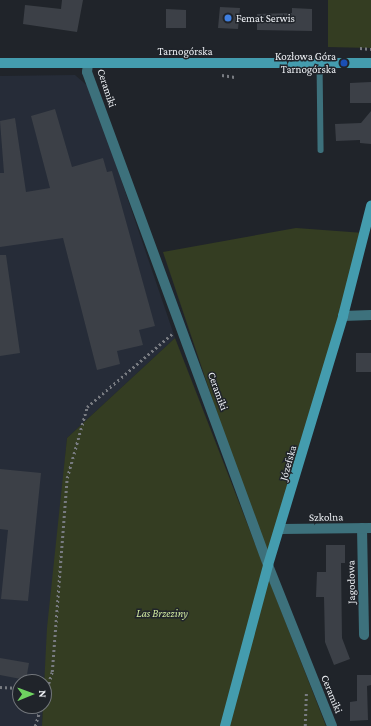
<!DOCTYPE html>
<html>
<head>
<meta charset="utf-8">
<style>
  body { margin:0 }
  #map { position:relative; width:371px; height:726px; overflow:hidden; background:#20242a; font-family:"Crimson Pro",serif }
  div>[style] { position:absolute }
  .built>* { inset:0; background:#262c38 }
  .green>* { inset:0; background:#343d22 }
  .building>* { inset:0; background:#3c4047 }
  .path>* { height:2.5px; margin-top:-1.25px; transform-origin:0; background:repeating-linear-gradient(90deg,#787b81 0 2px,transparent 0 5px) }
  .lane>* { height:5.5px; margin:-2.75px; padding:0 2.75px; transform-origin:2.75px; border-radius:2.75px; background:#3d717c }
  .street>* { height:10px; margin:-5px; padding:0 5px; transform-origin:5px; border-radius:5px; background:#3d717c }
  .secondary>* { height:10px; margin:-5px; padding:0 5px; transform-origin:5px; border-radius:5px; background:#449cae }
  .dots>* { width:11px; height:11px; translate:-50% -50%; box-sizing:border-box; border:2px solid #20242a; border-radius:50% }
  span { translate:-50% -50%; white-space:nowrap; text-align:center; line-height:1.15; -webkit-text-stroke:3px #20242a; paint-order:stroke }
  .poi-label { font-size:11px; color:#eef1f5 }
  .left { translate:0 -50%; text-align:left }
  .right { translate:-100% -50%; text-align:right }
  .street-label { font-size:11px; color:#eef1f5 }
  .park-label { font-size:11px; color:#cfe89f; font-style:italic }
  .north { position:absolute; left:12px; top:674px; width:40px; height:40px; box-sizing:border-box; background:#20242a; border:1px solid #72767b; border-radius:50%; rotate:89deg; font-size:11px; font-weight:700; line-height:16px; text-align:center; color:#eef1f5 }
  .north::after { content:''; display:block; margin:auto; width:14px; height:18px; background:#6fd360; clip-path:polygon(50% 0,100% 100%,50% 72%,0 100%) }
</style>
</head>
<body>
<div id="map">
  <div class="built">
    <div style="clip-path:polygon(75px 75px,90px 88px,175px 338px,67px 438px,44px 685px,44px 682px,20px 682px,20px 706px,43px 706px,42px 726px,0 726px,0 76px)"></div>
  </div>
  <div class="green">
    <div style="clip-path:polygon(328px 0,371px 0,371px 48px,328px 47px)"></div>
    <div style="clip-path:polygon(296px 228px,364px 233px,268px 565px,163px 252px)"></div>
    <div style="clip-path:polygon(175px 338px,326px 726px,42px 726px,47px 628px,67px 438px)"></div>
  </div>
  <div class="building">
    <div style="clip-path:polygon(62px 0,83px 0,77px 32px,23px 24px,25px 5px,61px 9px)"></div>
    <div style="clip-path:polygon(220px 7px,240px 8px,238px 29px,218px 28px)"></div>
    <div style="clip-path:polygon(292px 8px,312px 9px,312px 31px,257px 30px,257px 14px,292px 13px)"></div>
    <div style="clip-path:polygon(166px 9px,186px 10px,186px 28px,166px 28px)"></div>
    <div style="clip-path:polygon(371px 82px,371px 103px,350px 103px,350px 83px)"></div>
    <div style="clip-path:polygon(55px 109px,72px 167px,103px 158px,107px 172px,112px 171px,155px 326px,139px 330px,143px 345px,117px 351px,120px 364px,97px 370px,63px 238px,0 247px,0 173px,4px 173px,0 121px,15px 118px,26px 192px,50px 188px,31px 116px)"></div>
    <div style="clip-path:polygon(371px 111px,371px 144px,360px 143px,360px 140px,336px 141px,335px 124px,361px 123px)"></div>
    <div style="clip-path:polygon(0 255px,6px 255px,20px 353px,0 356px)"></div>
    <div style="clip-path:polygon(356px 353px,371px 353px,371px 372px,356px 372px)"></div>
    <div style="clip-path:polygon(0 469px,41px 473px,28px 601px,1px 599px,8px 530px,0 529px)"></div>
    <div style="clip-path:polygon(326px 545px,345px 545px,345px 563px,341px 563px,342px 638px,350px 659px,334px 665px,325px 642px,324px 597px,316px 597px,317px 572px,326px 572px)"></div>
    <div style="clip-path:polygon(0 658px,29px 663px,26px 680px,0 675px)"></div>
    <div style="clip-path:polygon(357px 675px,371px 675px,371px 685px,367px 686px,368px 720px,350px 721px,350px 702px,357px 701px)"></div>
  </div>
  <div class="path">
    <div style="left:360px;top:48px;width:11px;rotate:5deg"></div>
    <div style="left:222px;top:75px;width:13px;rotate:9deg"></div>
    <div style="left:0;top:687px;width:20px;rotate:3deg"></div>
    <div style="left:44px;top:698px;width:27px;rotate:-73deg"></div>
    <div style="left:52px;top:672px;width:195px;rotate:-85.6deg"></div>
    <div style="left:67px;top:478px;width:74px;rotate:-74.3deg"></div>
    <div style="left:87px;top:407px;width:112px;rotate:-40.7deg"></div>
    <div style="left:35px;top:726px;width:21px;rotate:-73deg"></div>
    <div style="left:305px;top:726px;width:33px;rotate:-88deg"></div>
  </div>
  <div class="lane">
    <div style="left:320px;top:62px;width:88px;rotate:89.3deg"></div>
  </div>
  <div class="street">
    <div style="left:88px;top:64px;width:8px;rotate:97deg"></div>
    <div style="left:87px;top:72px;width:525px;rotate:69.84deg"></div>
    <div style="left:268px;top:565px;width:173px;rotate:68.3deg"></div>
    <div style="left:343px;top:316px;width:28px;rotate:-2deg"></div>
    <div style="left:362px;top:528px;width:107px;rotate:88.9deg"></div>
    <div style="left:281px;top:529px;width:90px;rotate:-0.6deg"></div>
  </div>
  <div class="secondary">
    <div style="left:0;top:63px;width:371px"></div>
    <div style="left:225px;top:726px;width:167px;rotate:-75deg"></div>
    <div style="left:268px;top:565px;width:260px;rotate:-73.2deg"></div>
    <div style="left:343px;top:316px;width:114px;rotate:-75.7deg"></div>
  </div>
  <div class="dots">
    <div style="left:228px;top:18px;background:#3f7fe0"></div>
    <div style="left:344px;top:63px;background:#1a4fb4"></div>
  </div>
  <div class="poi-label">
    <span class="left" style="left:236px;top:18px">Femat Serwis</span>
    <span class="right" style="left:336px;top:63px">Kozłowa Góra<br>Tarnogórska</span>
  </div>
  <div class="street-label">
    <span style="left:185px;top:51px">Tarnogórska</span>
    <span style="left:107px;top:88px;rotate:72deg">Ceramiki</span>
    <span style="left:218px;top:391px;rotate:70deg">Ceramiki</span>
    <span style="left:288px;top:463px;rotate:-74deg">Józefska</span>
    <span style="left:326px;top:517px;rotate:-1deg">Szkolna</span>
    <span style="left:351px;top:582px;rotate:-91deg">Jagodowa</span>
    <span style="left:332px;top:694px;rotate:68deg">Ceramiki</span>
  </div>
  <div class="park-label">
    <span style="left:162px;top:613px">Las Brzeziny</span>
  </div>
  <div class="north">N</div>
</div>
</body>
</html>
